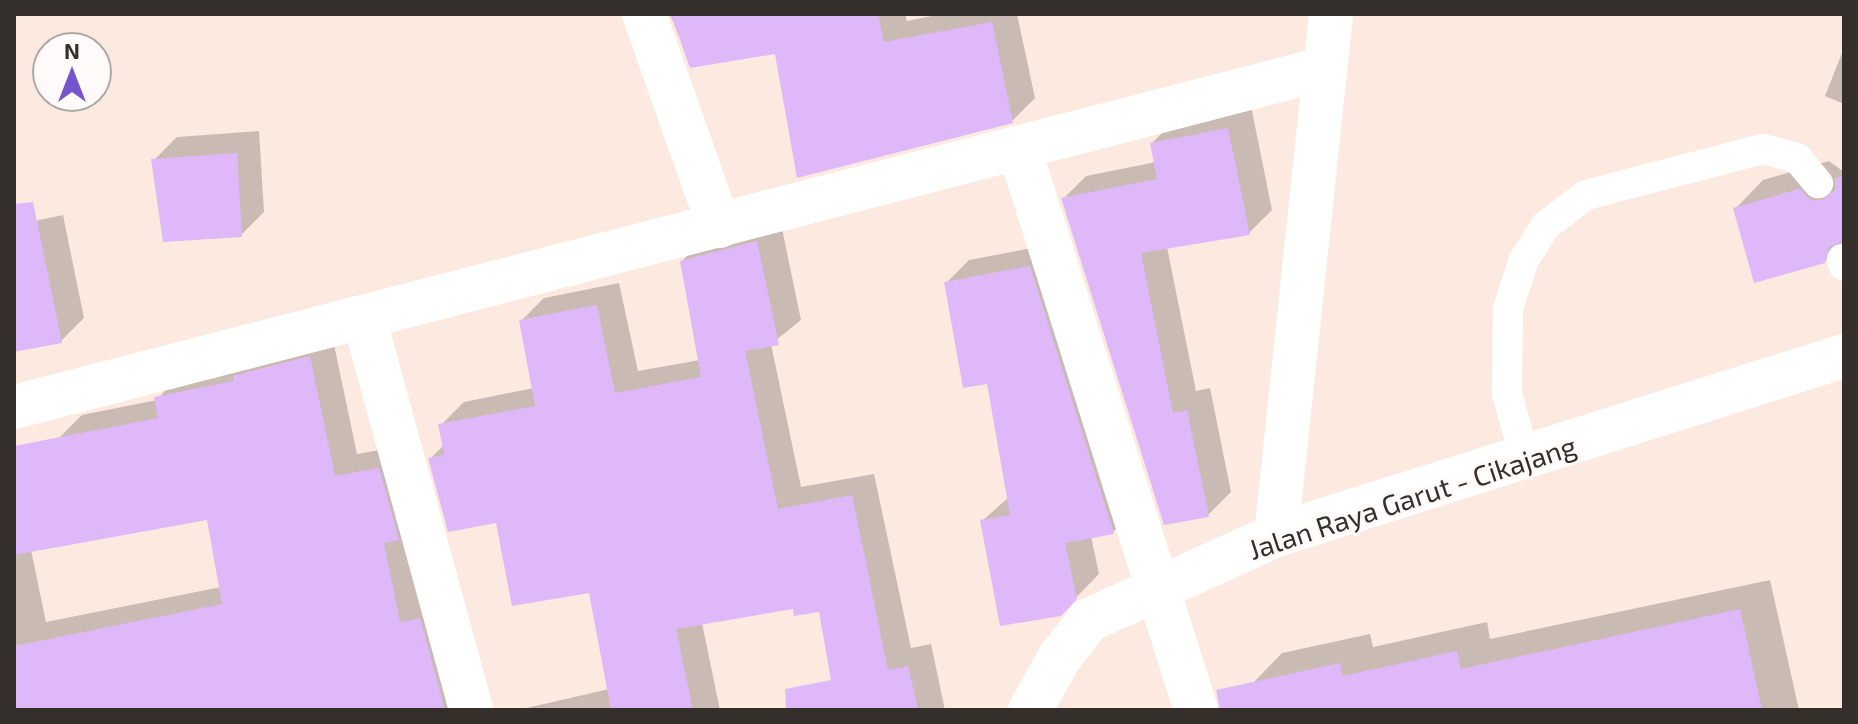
<!DOCTYPE html>
<html>
<head>
<meta charset="utf-8">
<style>
  body { margin:0 }
  #map { position:relative; width:1858px; height:724px; overflow:hidden; background:#fceae1; font-family:"Exo 2",sans-serif }
  div>[style] { position:absolute }
  .shadow>* { inset:0; background:#0003 }
  .building>* { inset:0; background:#dfb8fa }
  .lane>* { height:30px; margin:-15px; padding:0 15px; transform-origin:15px; border-radius:15px; background:#fff }
  .street>* { height:44px; margin:-22px; padding:0 22px; transform-origin:22px; border-radius:22px; background:#fff }
  .primary>* { height:44px; margin:-22px; padding:0 22px; transform-origin:22px; border-radius:22px; background:#fff }
  span { translate:-50% -50%; white-space:nowrap; text-align:center; line-height:1.15; -webkit-text-stroke:6px #fefaf9; paint-order:stroke }
  .street-label { font-size:28px; color:#352f2b }
  .frame { position:absolute; inset:0; border:16px solid #352f2b; pointer-events:none }
  .north { position:absolute; left:32px; top:32px; width:80px; height:80px; box-sizing:border-box; background:#fefaf9; border:2px solid #aea9a7; border-radius:50%; rotate:0deg; font-size:22px; font-weight:700; line-height:32px; text-align:center; color:#352f2b }
  .north::after { content:''; display:block; margin:auto; width:28px; height:36px; background:#7654cd; clip-path:polygon(50% 0,100% 100%,50% 72%,0 100%) }
</style>
</head>
<body>
<div id="map">
  <div class="shadow">
    <div style="clip-path:polygon(670px 14px,905px 14px,907px 21px,941px 14px,1017px 14px,1035px 98px,1012px 121px,776px 52px,691px 66px)"></div>
    <div style="clip-path:polygon(1844px 48px,1844px 104px,1825px 96px)"></div>
    <div style="clip-path:polygon(1251px 106px,1272px 210px,1249px 233px,1167px 247px,1196px 391px,1210px 388px,1231px 492px,1208px 515px,1063px 199px,1086px 176px,1156px 162px,1152px 143px,1175px 120px)"></div>
    <div style="clip-path:polygon(259px 131px,264px 212px,241px 235px,154px 160px,177px 137px)"></div>
    <div style="clip-path:polygon(1829px 161px,1844px 172px,1844px 241px,1824px 262px,1735px 209px,1763px 180px)"></div>
    <div style="clip-path:polygon(63px 215px,84px 318px,61px 341px,14px 350px,14px 225px)"></div>
    <div style="clip-path:polygon(780px 219px,801px 320px,771px 344px,801px 487px,874px 474px,911px 648px,931px 644px,945px 710px,838px 710px,820px 609px,795px 607px,702px 623px,720px 710px,518px 710px,609px 689px,591px 591px,430px 459px,444px 445px,441px 425px,464px 402px,534px 388px,521px 321px,544px 298px,619px 283px,638px 371px,700px 360px,682px 261px,706px 238px)"></div>
    <div style="clip-path:polygon(1053px 244px,1136px 509px,1113px 532px,1091px 536px,1099px 574px,1060px 614px,982px 521px,1009px 497px,988px 381px,946px 283px,969px 260px)"></div>
    <div style="clip-path:polygon(332px 335px,357px 454px,402px 446px,461px 710px,14px 710px,14px 528px,26px 526px,46px 622px,221px 587px,208px 518px,59px 438px,82px 415px,157px 400px,179px 374px)"></div>
    <div style="clip-path:polygon(1770px 580px,1799px 710px,1258px 710px,1252px 684px,1282px 653px,1370px 634px,1373px 647px,1487px 622px,1490px 639px)"></div>
  </div>
  <div class="building">
    <div style="clip-path:polygon(671px 14px,878px 14px,884px 42px,992px 22px,1013px 123px,797px 178px,775px 54px,690px 68px)"></div>
    <div style="clip-path:polygon(1228px 128px,1250px 235px,1141px 253px,1173px 413px,1187px 410px,1209px 517px,1164px 525px,1061px 198px,1157px 179px,1150px 143px)"></div>
    <div style="clip-path:polygon(237px 153px,242px 237px,163px 242px,151px 159px)"></div>
    <div style="clip-path:polygon(1844px 176px,1844px 241px,1829px 247px,1825px 263px,1754px 283px,1733px 208px,1799px 189px,1811px 200px,1822px 200px,1835px 190px,1835px 178px)"></div>
    <div style="clip-path:polygon(33px 202px,62px 343px,14px 352px,14px 204px)"></div>
    <div style="clip-path:polygon(757px 241px,779px 345px,745px 351px,778px 509px,852px 495px,888px 670px,908px 666px,918px 710px,786px 710px,785px 689px,831px 680px,819px 612px,794px 616px,793px 609px,676px 629px,693px 710px,611px 710px,589px 593px,512px 606px,496px 523px,448px 532px,428px 458px,444px 455px,438px 424px,535px 406px,519px 320px,597px 305px,615px 393px,701px 377px,680px 261px)"></div>
    <div style="clip-path:polygon(1030px 266px,1114px 534px,1065px 543px,1077px 599px,1061px 616px,1000px 626px,980px 520px,1010px 515px,987px 384px,963px 388px,944px 282px)"></div>
    <div style="clip-path:polygon(310px 356px,335px 476px,379px 468px,399px 540px,384px 543px,400px 622px,420px 618px,445px 710px,14px 710px,14px 646px,222px 604px,207px 520px,14px 555px,14px 446px,158px 418px,154px 397px,234px 381px,233px 376px)"></div>
    <div style="clip-path:polygon(1740px 609px,1762px 710px,1220px 710px,1216px 690px,1340px 663px,1343px 676px,1457px 651px,1461px 669px)"></div>
  </div>
  <div class="lane">
    <div style="left:1842px;top:259px;width:7px;rotate:74deg"></div>
    <div style="left:1525px;top:459px;width:68px;rotate:-105.3deg"></div>
    <div style="left:1507px;top:393px;width:85px;rotate:-89.3deg"></div>
    <div style="left:1508px;top:308px;width:51px;rotate:-71.6deg"></div>
    <div style="left:1524px;top:260px;width:40px;rotate:-58deg"></div>
    <div style="left:1545px;top:226px;width:51px;rotate:-37.1deg"></div>
    <div style="left:1586px;top:195px;width:183px;rotate:-14.6deg"></div>
    <div style="left:1763px;top:149px;width:35px;rotate:15deg"></div>
    <div style="left:1797px;top:158px;width:33px;rotate:50deg"></div>
  </div>
  <div class="street">
    <div style="left:644px;top:14px;width:225px;rotate:70.5deg"></div>
    <div style="left:1019px;top:148px;width:589px;rotate:72.52deg"></div>
    <div style="left:364px;top:318px;width:406px;rotate:74.7deg"></div>
    <div style="left:14px;top:407px;width:1352px;rotate:-14.48deg"></div>
    <div style="left:1276px;top:535px;width:524px;rotate:-83.97deg"></div>
  </div>
  <div class="primary">
    <div style="left:1030px;top:710px;width:61px;rotate:-60.5deg"></div>
    <div style="left:1060px;top:657px;width:47px;rotate:-51.9deg"></div>
    <div style="left:1089px;top:620px;width:205px;rotate:-24.4deg"></div>
    <div style="left:1276px;top:535px;width:596px;rotate:-17.49deg"></div>
  </div>
  <div class="street-label">
    <span style="left:1412px;top:497px;rotate:-18deg">Jalan Raya Garut - Cikajang</span>
  </div>
  <div class="frame"></div>
  <div class="north">N</div>
</div>
</body>
</html>
